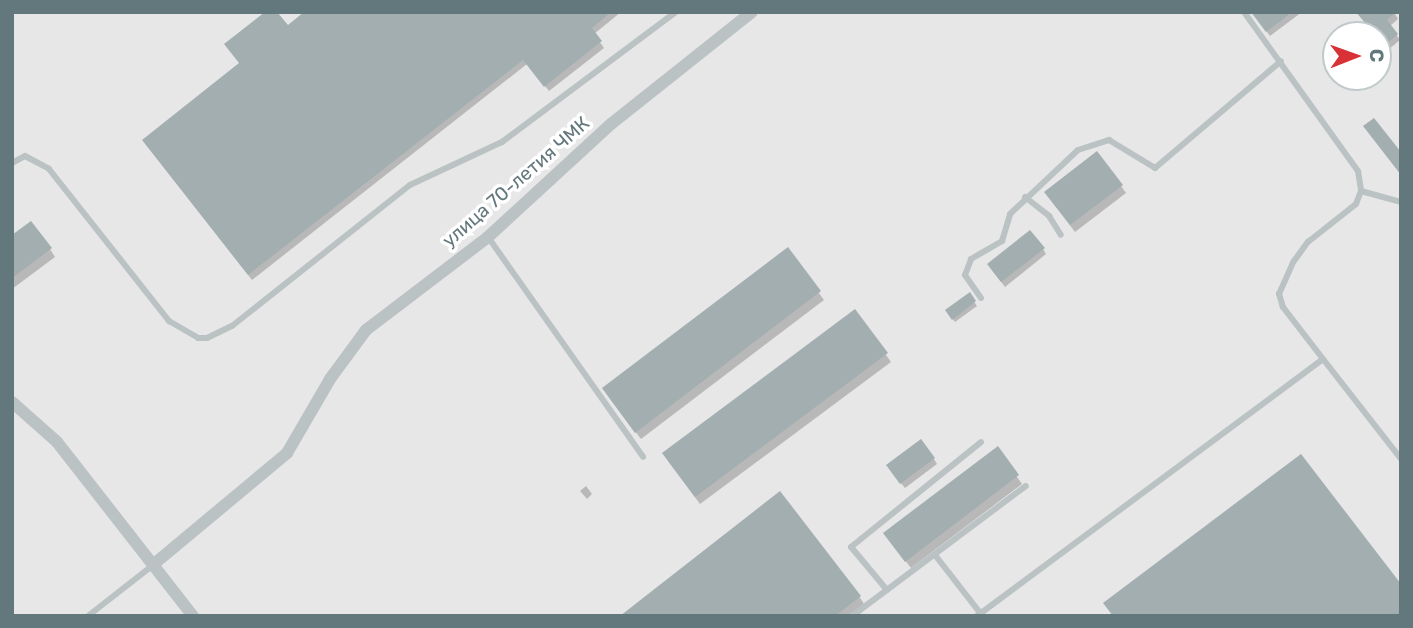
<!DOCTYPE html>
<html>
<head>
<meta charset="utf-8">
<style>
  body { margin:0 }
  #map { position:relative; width:1413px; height:628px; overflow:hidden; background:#f6f6f3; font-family:Rubik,sans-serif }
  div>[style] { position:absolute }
  .built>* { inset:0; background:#e7e7e7 }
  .shadow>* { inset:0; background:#0003 }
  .building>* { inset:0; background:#a2aeb0 }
  .lane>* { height:6px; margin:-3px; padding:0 3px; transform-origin:3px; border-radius:3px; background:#bbc2c3 }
  .street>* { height:12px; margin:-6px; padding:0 6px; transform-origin:6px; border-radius:6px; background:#bbc2c3 }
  span { translate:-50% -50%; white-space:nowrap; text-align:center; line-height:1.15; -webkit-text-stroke:7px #fff; paint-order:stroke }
  .street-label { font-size:19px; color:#63787c }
  .frame { position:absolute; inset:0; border:14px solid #63787c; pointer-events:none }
  .north { position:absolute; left:1322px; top:21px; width:70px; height:70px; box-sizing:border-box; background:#fff; border:2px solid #c1c9cb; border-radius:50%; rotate:89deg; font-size:19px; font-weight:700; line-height:28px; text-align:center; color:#63787c }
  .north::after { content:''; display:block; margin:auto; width:24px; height:32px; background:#d83236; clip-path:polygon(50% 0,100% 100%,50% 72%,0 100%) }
</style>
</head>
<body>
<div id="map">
  <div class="built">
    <div style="clip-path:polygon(evenodd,12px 12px,1401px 12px,1401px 616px,12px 616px,12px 12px,1336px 35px,1378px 35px,1378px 77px,1336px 77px,1336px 35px)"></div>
  </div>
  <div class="shadow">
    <div style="clip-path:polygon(307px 12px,621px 12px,594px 34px,604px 48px,549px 91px,527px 64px,252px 280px,147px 145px)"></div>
    <div style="clip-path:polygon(1252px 12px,1302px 12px,1270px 36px)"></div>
    <div style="clip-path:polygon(1394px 12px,1398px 19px,1390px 26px,1400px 40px,1388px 50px,1363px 20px)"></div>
    <div style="clip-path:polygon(1121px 186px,1126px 193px,1075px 232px,1051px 200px)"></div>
    <div style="clip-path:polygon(12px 237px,50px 249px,55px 257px,12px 289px)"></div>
    <div style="clip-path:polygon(787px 249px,824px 300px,641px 439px,608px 396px)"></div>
    <div style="clip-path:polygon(1043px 249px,1046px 254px,1005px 287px,992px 270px)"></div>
    <div style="clip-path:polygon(969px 294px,977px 306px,955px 322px,947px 311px)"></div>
    <div style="clip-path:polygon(855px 311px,891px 362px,700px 504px,668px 461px)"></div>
    <div style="clip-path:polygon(997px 449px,1022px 484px,911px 568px,890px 541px)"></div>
    <div style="clip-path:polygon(934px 459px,937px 464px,905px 488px,891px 471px)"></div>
    <div style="clip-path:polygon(586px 486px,592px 494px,587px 499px,580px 491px)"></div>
    <div style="clip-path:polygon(859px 596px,864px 604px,848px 616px,623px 616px)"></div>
  </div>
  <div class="building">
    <div style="clip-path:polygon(265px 12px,277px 12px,288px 25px,304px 12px,611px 12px,592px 28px,602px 41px,544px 87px,523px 60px,248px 275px,142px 140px,239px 63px,224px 44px)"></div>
    <div style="clip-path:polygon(1251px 12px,1292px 12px,1266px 32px)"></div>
    <div style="clip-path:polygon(1356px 12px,1396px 12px,1387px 20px,1398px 34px,1384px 46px)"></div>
    <div style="clip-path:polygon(1374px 118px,1401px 152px,1401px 175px,1363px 126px)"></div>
    <div style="clip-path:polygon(1097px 151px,1123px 185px,1070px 225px,1044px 192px)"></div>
    <div style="clip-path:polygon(31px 221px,52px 248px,12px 278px,12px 235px)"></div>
    <div style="clip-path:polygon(1030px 230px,1045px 248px,1001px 282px,987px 264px)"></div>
    <div style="clip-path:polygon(788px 247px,821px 291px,635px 433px,602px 388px)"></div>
    <div style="clip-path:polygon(970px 292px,976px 301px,952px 320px,945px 310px)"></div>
    <div style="clip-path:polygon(855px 309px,888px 353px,695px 497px,662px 453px)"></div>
    <div style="clip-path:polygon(921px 439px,935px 458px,900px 484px,886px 465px)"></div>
    <div style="clip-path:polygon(998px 446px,1019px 475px,905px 562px,883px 533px)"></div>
    <div style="clip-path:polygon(1301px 454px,1401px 584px,1401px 616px,1113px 616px,1103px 603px)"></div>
    <div style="clip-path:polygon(780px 491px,861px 596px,835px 616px,620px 616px)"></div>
  </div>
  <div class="lane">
    <div style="left:1244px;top:12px;width:196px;rotate:54.4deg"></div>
    <div style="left:1358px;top:171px;width:20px;rotate:81deg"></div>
    <div style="left:12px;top:163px;width:15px;rotate:-28deg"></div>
    <div style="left:25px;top:156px;width:27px;rotate:28deg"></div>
    <div style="left:49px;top:169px;width:194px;rotate:51.7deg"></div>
    <div style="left:169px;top:321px;width:34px;rotate:30deg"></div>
    <div style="left:198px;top:338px;width:9px"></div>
    <div style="left:207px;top:338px;width:28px;rotate:-26deg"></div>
    <div style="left:232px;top:326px;width:227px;rotate:-38.4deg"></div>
    <div style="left:410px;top:185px;width:102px;rotate:-25.1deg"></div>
    <div style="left:502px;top:142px;width:217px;rotate:-36.8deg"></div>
    <div style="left:1025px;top:197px;width:31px;rotate:38deg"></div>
    <div style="left:1049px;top:216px;width:22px;rotate:58deg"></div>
    <div style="left:488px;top:237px;width:269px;rotate:54.8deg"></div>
    <div style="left:981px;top:298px;width:28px;rotate:-125deg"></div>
    <div style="left:965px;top:275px;width:17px;rotate:-69deg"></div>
    <div style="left:971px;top:259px;width:36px;rotate:-30deg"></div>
    <div style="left:1002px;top:241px;width:28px;rotate:-73deg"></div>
    <div style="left:1010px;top:214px;width:93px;rotate:-43.3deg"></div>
    <div style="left:1078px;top:150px;width:33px;rotate:-18deg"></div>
    <div style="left:1109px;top:140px;width:54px;rotate:31.3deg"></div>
    <div style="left:1155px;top:168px;width:165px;rotate:-40.3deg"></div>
    <div style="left:1323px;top:359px;width:127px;rotate:52deg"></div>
    <div style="left:935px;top:555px;width:75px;rotate:52.1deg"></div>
    <div style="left:887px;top:590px;width:56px;rotate:-129.9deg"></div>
    <div style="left:851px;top:547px;width:167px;rotate:-38.9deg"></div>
    <div style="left:88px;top:616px;width:83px;rotate:-38.1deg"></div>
    <div style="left:852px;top:616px;width:217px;rotate:-36.8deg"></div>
    <div style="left:977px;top:616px;width:431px;rotate:-36.6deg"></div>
    <div style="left:1323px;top:359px;width:66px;rotate:-127.6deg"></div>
    <div style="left:1283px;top:307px;width:14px;rotate:-107deg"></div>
    <div style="left:1279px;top:294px;width:36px;rotate:-66deg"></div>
    <div style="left:1294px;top:261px;width:24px;rotate:-54deg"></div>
    <div style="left:1308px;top:242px;width:61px;rotate:-38.4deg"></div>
    <div style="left:1356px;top:204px;width:14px;rotate:-69deg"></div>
    <div style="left:1361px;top:191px;width:41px;rotate:15.4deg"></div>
  </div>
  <div class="street">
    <div style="left:12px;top:402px;width:60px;rotate:41.6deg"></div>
    <div style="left:57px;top:442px;width:221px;rotate:52deg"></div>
    <div style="left:154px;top:564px;width:173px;rotate:-39.8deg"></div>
    <div style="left:287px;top:453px;width:86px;rotate:-59.8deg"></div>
    <div style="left:330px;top:379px;width:61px;rotate:-53.7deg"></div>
    <div style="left:366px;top:330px;width:153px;rotate:-37.3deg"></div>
    <div style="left:488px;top:237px;width:167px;rotate:-42.6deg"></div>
    <div style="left:611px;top:124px;width:180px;rotate:-38.5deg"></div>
  </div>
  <div class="street-label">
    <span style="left:516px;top:182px;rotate:-41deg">улица 70-летия ЧМК</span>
  </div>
  <div class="frame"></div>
  <div class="north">С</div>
</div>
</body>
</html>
